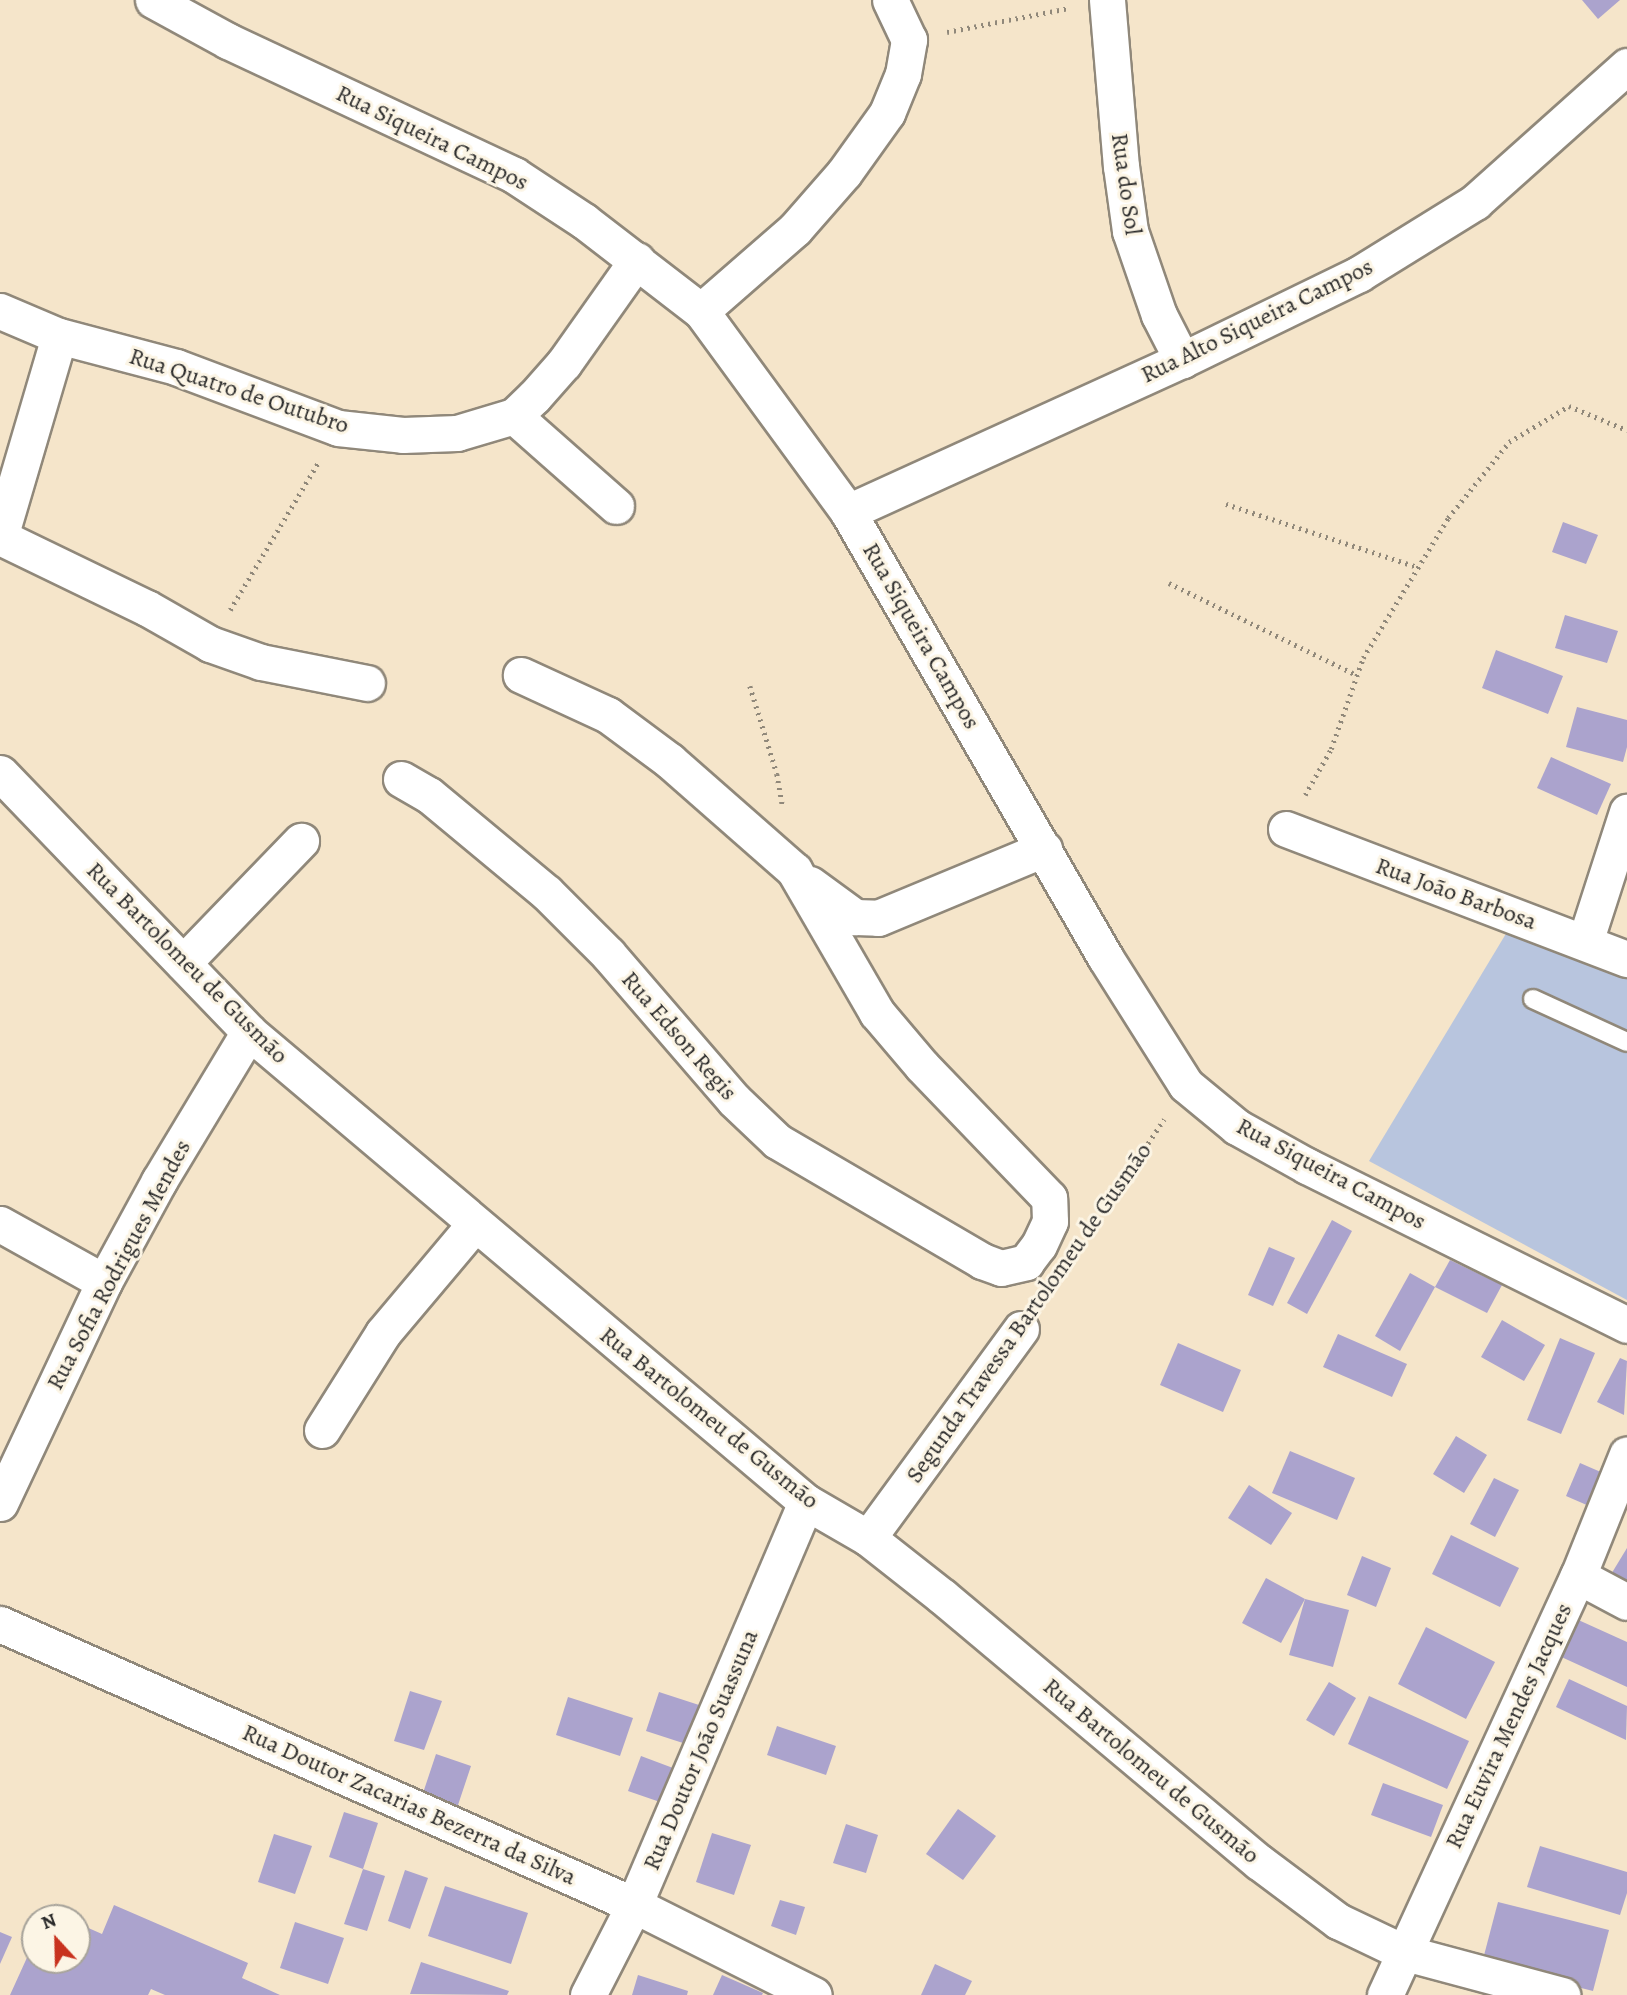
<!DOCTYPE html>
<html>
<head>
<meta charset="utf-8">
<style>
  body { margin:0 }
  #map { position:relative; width:1627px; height:1995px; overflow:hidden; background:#f5e5ca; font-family:Alegreya,serif }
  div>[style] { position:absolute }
  .industrial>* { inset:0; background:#b8c5de }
  .building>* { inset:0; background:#aba3cd }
  .path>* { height:4.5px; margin-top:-2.25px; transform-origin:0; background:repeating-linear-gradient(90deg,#90887a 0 2px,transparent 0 7px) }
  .roads { filter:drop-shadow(2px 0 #90887a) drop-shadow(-2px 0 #90887a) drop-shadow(0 2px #90887a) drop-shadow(0 -2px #90887a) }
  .lane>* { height:18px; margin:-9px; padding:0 9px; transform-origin:9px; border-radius:9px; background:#fff }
  .street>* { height:35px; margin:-17.5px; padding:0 17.5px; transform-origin:17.5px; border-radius:17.5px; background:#fff }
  span { translate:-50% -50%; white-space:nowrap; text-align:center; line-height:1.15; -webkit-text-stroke:6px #fcf5e5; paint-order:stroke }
  .street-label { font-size:24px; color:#2b2b2b }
  .north { position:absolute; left:21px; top:1904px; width:70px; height:70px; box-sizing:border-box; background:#fcf5e5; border:2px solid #a8a49b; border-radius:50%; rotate:338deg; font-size:19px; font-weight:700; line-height:28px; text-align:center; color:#2b2b2b }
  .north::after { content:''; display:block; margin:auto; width:24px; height:32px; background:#c8321e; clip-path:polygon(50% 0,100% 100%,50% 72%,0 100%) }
</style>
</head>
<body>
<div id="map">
  <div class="industrial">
    <div style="clip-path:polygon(1510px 927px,1627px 973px,1627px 1300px,1369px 1161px)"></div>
  </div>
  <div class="building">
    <div style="clip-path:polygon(1582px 0,1620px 0,1598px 19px)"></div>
    <div style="clip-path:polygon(1563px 522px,1598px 535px,1586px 564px,1552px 552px)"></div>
    <div style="clip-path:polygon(1565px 615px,1618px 631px,1607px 663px,1555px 648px)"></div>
    <div style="clip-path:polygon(1496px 650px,1563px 676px,1548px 714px,1482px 688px)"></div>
    <div style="clip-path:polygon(1577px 707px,1627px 720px,1627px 747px,1623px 762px,1566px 747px)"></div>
    <div style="clip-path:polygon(1551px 757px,1611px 784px,1597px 815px,1537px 788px)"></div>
    <div style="clip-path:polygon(1332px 1220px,1352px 1231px,1307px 1314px,1287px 1303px)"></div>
    <div style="clip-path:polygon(1269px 1247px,1295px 1258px,1273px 1306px,1248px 1295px)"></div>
    <div style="clip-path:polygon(1450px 1260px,1502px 1285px,1487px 1313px,1435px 1287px)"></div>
    <div style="clip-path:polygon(1410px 1273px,1435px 1287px,1400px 1351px,1375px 1336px)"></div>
    <div style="clip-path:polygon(1502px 1320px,1545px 1345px,1524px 1381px,1481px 1357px)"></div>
    <div style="clip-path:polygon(1338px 1334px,1407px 1364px,1392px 1397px,1323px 1367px)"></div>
    <div style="clip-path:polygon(1560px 1338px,1595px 1353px,1561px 1434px,1527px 1420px)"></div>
    <div style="clip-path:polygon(1178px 1343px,1241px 1370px,1223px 1412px,1160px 1385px)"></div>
    <div style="clip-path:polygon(1620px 1358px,1627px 1361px,1624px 1415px,1597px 1402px)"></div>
    <div style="clip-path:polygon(1456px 1436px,1487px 1455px,1464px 1493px,1433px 1474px)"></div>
    <div style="clip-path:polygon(1290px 1451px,1355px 1478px,1337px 1520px,1272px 1493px)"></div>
    <div style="clip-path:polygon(1580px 1463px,1603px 1473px,1589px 1506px,1566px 1496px)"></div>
    <div style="clip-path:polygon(1494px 1478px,1519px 1490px,1495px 1537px,1470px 1524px)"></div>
    <div style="clip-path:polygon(1249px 1485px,1292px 1513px,1271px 1545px,1228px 1518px)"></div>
    <div style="clip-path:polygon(1451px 1535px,1519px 1568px,1500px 1607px,1432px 1574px)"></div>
    <div style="clip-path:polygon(1627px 1548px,1627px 1586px,1610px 1576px)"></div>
    <div style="clip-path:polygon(1362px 1556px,1391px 1568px,1376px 1607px,1347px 1595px)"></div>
    <div style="clip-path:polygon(1266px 1578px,1305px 1599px,1281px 1643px,1242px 1623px)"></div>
    <div style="clip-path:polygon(1305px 1599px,1349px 1610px,1333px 1667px,1289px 1655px)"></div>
    <div style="clip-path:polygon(1574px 1618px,1627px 1642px,1627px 1687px,1557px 1655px)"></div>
    <div style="clip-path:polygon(1426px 1627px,1495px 1662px,1466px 1719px,1398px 1684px)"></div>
    <div style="clip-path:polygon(1569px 1679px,1627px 1706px,1626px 1740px,1556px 1707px)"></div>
    <div style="clip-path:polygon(1329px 1682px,1356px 1698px,1334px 1736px,1306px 1720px)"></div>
    <div style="clip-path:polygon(410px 1691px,442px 1701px,424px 1750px,394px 1741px)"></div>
    <div style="clip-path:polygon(659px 1692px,699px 1705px,686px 1744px,646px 1731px)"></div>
    <div style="clip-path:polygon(1369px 1696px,1469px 1741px,1447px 1789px,1348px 1744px)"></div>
    <div style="clip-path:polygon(568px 1697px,633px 1718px,620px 1756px,556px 1735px)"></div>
    <div style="clip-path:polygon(777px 1726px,836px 1746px,826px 1775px,767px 1755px)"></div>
    <div style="clip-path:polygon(436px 1754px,471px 1766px,457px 1808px,422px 1796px)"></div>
    <div style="clip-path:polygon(641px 1756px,673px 1768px,660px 1802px,628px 1791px)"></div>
    <div style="clip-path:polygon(1383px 1783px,1443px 1805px,1431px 1837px,1371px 1815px)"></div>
    <div style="clip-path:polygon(958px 1809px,996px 1836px,963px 1880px,926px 1854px)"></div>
    <div style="clip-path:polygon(344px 1812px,378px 1823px,363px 1869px,385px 1876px,367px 1931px,344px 1924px,363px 1869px,329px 1857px)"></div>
    <div style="clip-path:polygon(846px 1824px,878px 1835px,866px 1873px,833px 1863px)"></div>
    <div style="clip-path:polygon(712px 1833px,751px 1845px,734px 1895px,696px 1882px)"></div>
    <div style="clip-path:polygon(274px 1834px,312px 1846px,295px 1894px,258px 1882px)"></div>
    <div style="clip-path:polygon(1540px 1846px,1627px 1872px,1627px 1893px,1620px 1915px,1527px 1887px)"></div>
    <div style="clip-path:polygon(405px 1870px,428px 1878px,410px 1929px,388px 1921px)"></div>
    <div style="clip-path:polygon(445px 1886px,528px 1913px,511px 1964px,428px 1936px)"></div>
    <div style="clip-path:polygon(780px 1900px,805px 1907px,796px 1935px,771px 1926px)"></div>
    <div style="clip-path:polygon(1498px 1902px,1609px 1930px,1593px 1991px,1482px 1963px)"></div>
    <div style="clip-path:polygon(114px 1905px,248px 1963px,242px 1978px,280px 1995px,165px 1995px,151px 1989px,148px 1995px,10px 1995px,35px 1940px,35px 1960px,77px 1960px,77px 1923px,102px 1934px)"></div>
    <div style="clip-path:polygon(295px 1922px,344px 1938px,328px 1984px,280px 1968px)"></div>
    <div style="clip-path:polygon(0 1932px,12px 1937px,0 1964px)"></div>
    <div style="clip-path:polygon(421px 1962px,509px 1991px,507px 1995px,410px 1994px)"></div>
    <div style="clip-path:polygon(935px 1964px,972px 1981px,965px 1995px,921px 1995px)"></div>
    <div style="clip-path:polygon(638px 1975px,688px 1991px,687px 1995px,632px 1995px)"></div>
    <div style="clip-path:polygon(722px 1975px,763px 1993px,762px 1995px,713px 1995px)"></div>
  </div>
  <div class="path">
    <div style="left:947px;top:32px;width:124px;rotate:-11.1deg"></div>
    <div style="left:1226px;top:504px;width:202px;rotate:18.2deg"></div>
    <div style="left:1169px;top:583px;width:209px;rotate:26.1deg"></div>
    <div style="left:230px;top:610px;width:174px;rotate:-59.1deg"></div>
    <div style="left:750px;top:686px;width:92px;rotate:72.9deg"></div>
    <div style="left:777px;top:774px;width:34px;rotate:80deg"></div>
    <div style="left:1305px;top:795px;width:53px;rotate:-60.5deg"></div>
    <div style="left:1331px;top:749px;width:96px;rotate:-70.6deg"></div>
    <div style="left:1363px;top:658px;width:164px;rotate:-58.7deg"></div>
    <div style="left:1448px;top:518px;width:97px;rotate:-51.2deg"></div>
    <div style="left:1509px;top:442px;width:70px;rotate:-31deg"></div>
    <div style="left:1569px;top:406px;width:63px;rotate:22.5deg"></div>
    <div style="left:1090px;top:1231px;width:134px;rotate:-56.5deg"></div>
  </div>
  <div class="roads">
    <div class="lane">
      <div style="left:1533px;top:999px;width:103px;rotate:24.6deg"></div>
    </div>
    <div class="street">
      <div style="left:153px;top:0;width:85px;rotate:28.7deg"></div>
      <div style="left:228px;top:41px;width:316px;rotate:25.1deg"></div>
      <div style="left:514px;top:175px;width:84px;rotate:33.3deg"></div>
      <div style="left:584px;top:221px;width:148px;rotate:37.6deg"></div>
      <div style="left:701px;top:311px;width:249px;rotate:53.8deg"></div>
      <div style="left:848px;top:512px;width:514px;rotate:59.99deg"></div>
      <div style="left:1105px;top:957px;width:151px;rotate:57.7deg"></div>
      <div style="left:1186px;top:1085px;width:66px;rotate:39.5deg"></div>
      <div style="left:1237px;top:1127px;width:80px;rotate:29.1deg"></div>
      <div style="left:1307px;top:1166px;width:357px;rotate:26.4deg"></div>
      <div style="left:1107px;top:0;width:167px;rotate:85.2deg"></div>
      <div style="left:1121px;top:166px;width:66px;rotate:82.1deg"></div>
      <div style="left:1130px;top:231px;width:89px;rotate:71deg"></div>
      <div style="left:1159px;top:315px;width:51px;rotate:62.9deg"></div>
      <div style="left:0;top:311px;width:64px;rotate:23deg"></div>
      <div style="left:59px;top:336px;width:121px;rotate:14.8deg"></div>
      <div style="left:176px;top:367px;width:173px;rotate:20.6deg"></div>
      <div style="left:338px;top:428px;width:65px;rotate:6.1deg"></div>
      <div style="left:403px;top:435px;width:54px;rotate:-2.1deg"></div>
      <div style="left:457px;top:433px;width:59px;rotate:-16.6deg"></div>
      <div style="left:514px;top:416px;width:28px;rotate:-44deg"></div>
      <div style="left:534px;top:397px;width:45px;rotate:-48.6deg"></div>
      <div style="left:564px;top:363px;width:126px;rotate:-54.7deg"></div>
      <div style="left:701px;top:311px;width:125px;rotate:-41.1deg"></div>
      <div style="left:795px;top:229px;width:74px;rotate:-48.8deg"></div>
      <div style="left:844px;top:173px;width:74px;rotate:-54.4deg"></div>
      <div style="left:887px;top:113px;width:42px;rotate:-67.7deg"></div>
      <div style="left:903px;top:74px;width:35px;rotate:-80deg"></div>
      <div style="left:909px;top:40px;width:44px;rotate:-115.4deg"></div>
      <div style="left:514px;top:416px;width:136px;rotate:41.4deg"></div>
      <div style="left:848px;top:512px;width:367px;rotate:-24.5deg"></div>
      <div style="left:1182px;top:360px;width:197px;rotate:-25.9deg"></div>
      <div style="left:1359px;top:274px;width:137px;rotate:-31.8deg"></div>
      <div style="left:1475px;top:202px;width:204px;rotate:-41.8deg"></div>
      <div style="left:0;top:537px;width:163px;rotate:25.8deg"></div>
      <div style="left:147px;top:608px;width:73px;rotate:29.7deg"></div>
      <div style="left:210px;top:644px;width:54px;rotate:19.4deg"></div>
      <div style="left:261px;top:662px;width:108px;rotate:11.2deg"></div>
      <div style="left:0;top:537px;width:209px;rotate:-73.6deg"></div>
      <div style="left:0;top:773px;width:359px;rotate:46.1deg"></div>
      <div style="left:249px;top:1032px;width:729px;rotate:40.16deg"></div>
      <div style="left:806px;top:1502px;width:72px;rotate:30.1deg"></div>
      <div style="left:868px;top:1538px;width:95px;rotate:38.2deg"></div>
      <div style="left:943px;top:1597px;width:412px;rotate:40deg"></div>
      <div style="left:1259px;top:1862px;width:99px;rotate:36.8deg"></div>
      <div style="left:1338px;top:1921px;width:74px;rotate:25.5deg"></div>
      <div style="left:1405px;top:1953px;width:163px;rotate:15deg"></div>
      <div style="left:401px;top:779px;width:32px;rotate:30deg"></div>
      <div style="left:429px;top:795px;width:153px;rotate:39.7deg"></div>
      <div style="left:547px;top:893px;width:86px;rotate:45deg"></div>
      <div style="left:608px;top:954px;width:193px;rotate:49.2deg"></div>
      <div style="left:734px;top:1100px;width:59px;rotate:43.6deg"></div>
      <div style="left:777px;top:1141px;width:238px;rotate:30.3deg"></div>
      <div style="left:982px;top:1261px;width:20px;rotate:20deg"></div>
      <div style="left:1001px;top:1268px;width:26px;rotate:-13deg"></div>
      <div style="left:1026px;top:1262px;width:21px;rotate:-53deg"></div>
      <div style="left:1039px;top:1245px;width:26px;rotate:-65deg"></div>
      <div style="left:1050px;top:1221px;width:23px;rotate:-92deg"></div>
      <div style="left:1049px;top:1198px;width:183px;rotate:-133.9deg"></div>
      <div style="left:922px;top:1066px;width:70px;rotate:-130.3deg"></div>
      <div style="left:877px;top:1013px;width:165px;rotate:-120.1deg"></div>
      <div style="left:794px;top:870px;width:165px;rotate:-138.7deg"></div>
      <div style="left:670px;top:761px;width:77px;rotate:-143.4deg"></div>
      <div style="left:608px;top:715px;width:96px;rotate:-155.3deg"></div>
      <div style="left:1286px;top:829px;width:365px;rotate:20.9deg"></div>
      <div style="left:810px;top:884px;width:56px;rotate:36.3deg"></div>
      <div style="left:855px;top:917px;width:23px;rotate:2deg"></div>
      <div style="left:878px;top:918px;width:180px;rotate:-22.6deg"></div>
      <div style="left:1585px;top:942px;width:137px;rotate:-72.1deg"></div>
      <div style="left:183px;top:963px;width:170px;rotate:-46deg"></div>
      <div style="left:0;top:1224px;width:119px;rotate:29.1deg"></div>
      <div style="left:322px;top:1430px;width:115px;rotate:-57.8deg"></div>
      <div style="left:383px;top:1333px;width:141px;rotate:-49.9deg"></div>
      <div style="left:0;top:1503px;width:244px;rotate:-64.8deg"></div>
      <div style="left:104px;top:1282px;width:115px;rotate:-61.4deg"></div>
      <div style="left:159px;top:1181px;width:174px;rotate:-58.9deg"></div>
      <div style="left:868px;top:1538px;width:259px;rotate:-53.8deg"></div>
      <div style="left:1578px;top:1576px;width:55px;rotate:28deg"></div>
      <div style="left:0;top:1624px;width:693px;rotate:23.9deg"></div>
      <div style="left:634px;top:1905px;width:201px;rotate:26.6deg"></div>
      <div style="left:588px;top:1995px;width:101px;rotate:-62.9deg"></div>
      <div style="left:634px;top:1905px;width:438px;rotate:-66.9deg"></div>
      <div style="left:1385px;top:1995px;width:461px;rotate:-65.3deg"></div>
      <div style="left:1578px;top:1576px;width:131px;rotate:-68.1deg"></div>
    </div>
  </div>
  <div class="street-label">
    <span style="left:432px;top:138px;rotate:26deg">Rua Siqueira Campos</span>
    <span style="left:1126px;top:184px;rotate:82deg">Rua do Sol</span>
    <span style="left:1257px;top:321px;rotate:-26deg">Rua Alto Siqueira Campos</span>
    <span style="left:239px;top:391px;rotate:18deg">Rua Quatro de Outubro</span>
    <span style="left:921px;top:636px;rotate:60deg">Rua Siqueira Campos</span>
    <span style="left:1456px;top:894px;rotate:20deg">Rua João Barbosa</span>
    <span style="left:187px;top:963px;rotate:45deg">Rua Bartolomeu de Gusmão</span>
    <span style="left:679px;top:1036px;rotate:49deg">Rua Edson Regis</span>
    <span style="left:1331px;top:1174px;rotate:28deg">Rua Siqueira Campos</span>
    <span style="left:119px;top:1265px;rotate:-62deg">Rua Sofia Rodrigues Mendes</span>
    <span style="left:1029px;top:1313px;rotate:-55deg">Segunda Travessa Bartolomeu de Gusmão</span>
    <span style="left:709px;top:1418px;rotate:39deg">Rua Bartolomeu de Gusmão</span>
    <span style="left:1509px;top:1726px;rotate:-65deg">Rua Euvira Mendes Jacques</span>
    <span style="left:701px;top:1750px;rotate:-67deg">Rua Doutor João Suassuna</span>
    <span style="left:1151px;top:1771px;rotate:40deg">Rua Bartolomeu de Gusmão</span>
    <span style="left:409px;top:1805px;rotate:24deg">Rua Doutor Zacarias Bezerra da Silva</span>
  </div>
  <div class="north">N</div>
</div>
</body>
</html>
